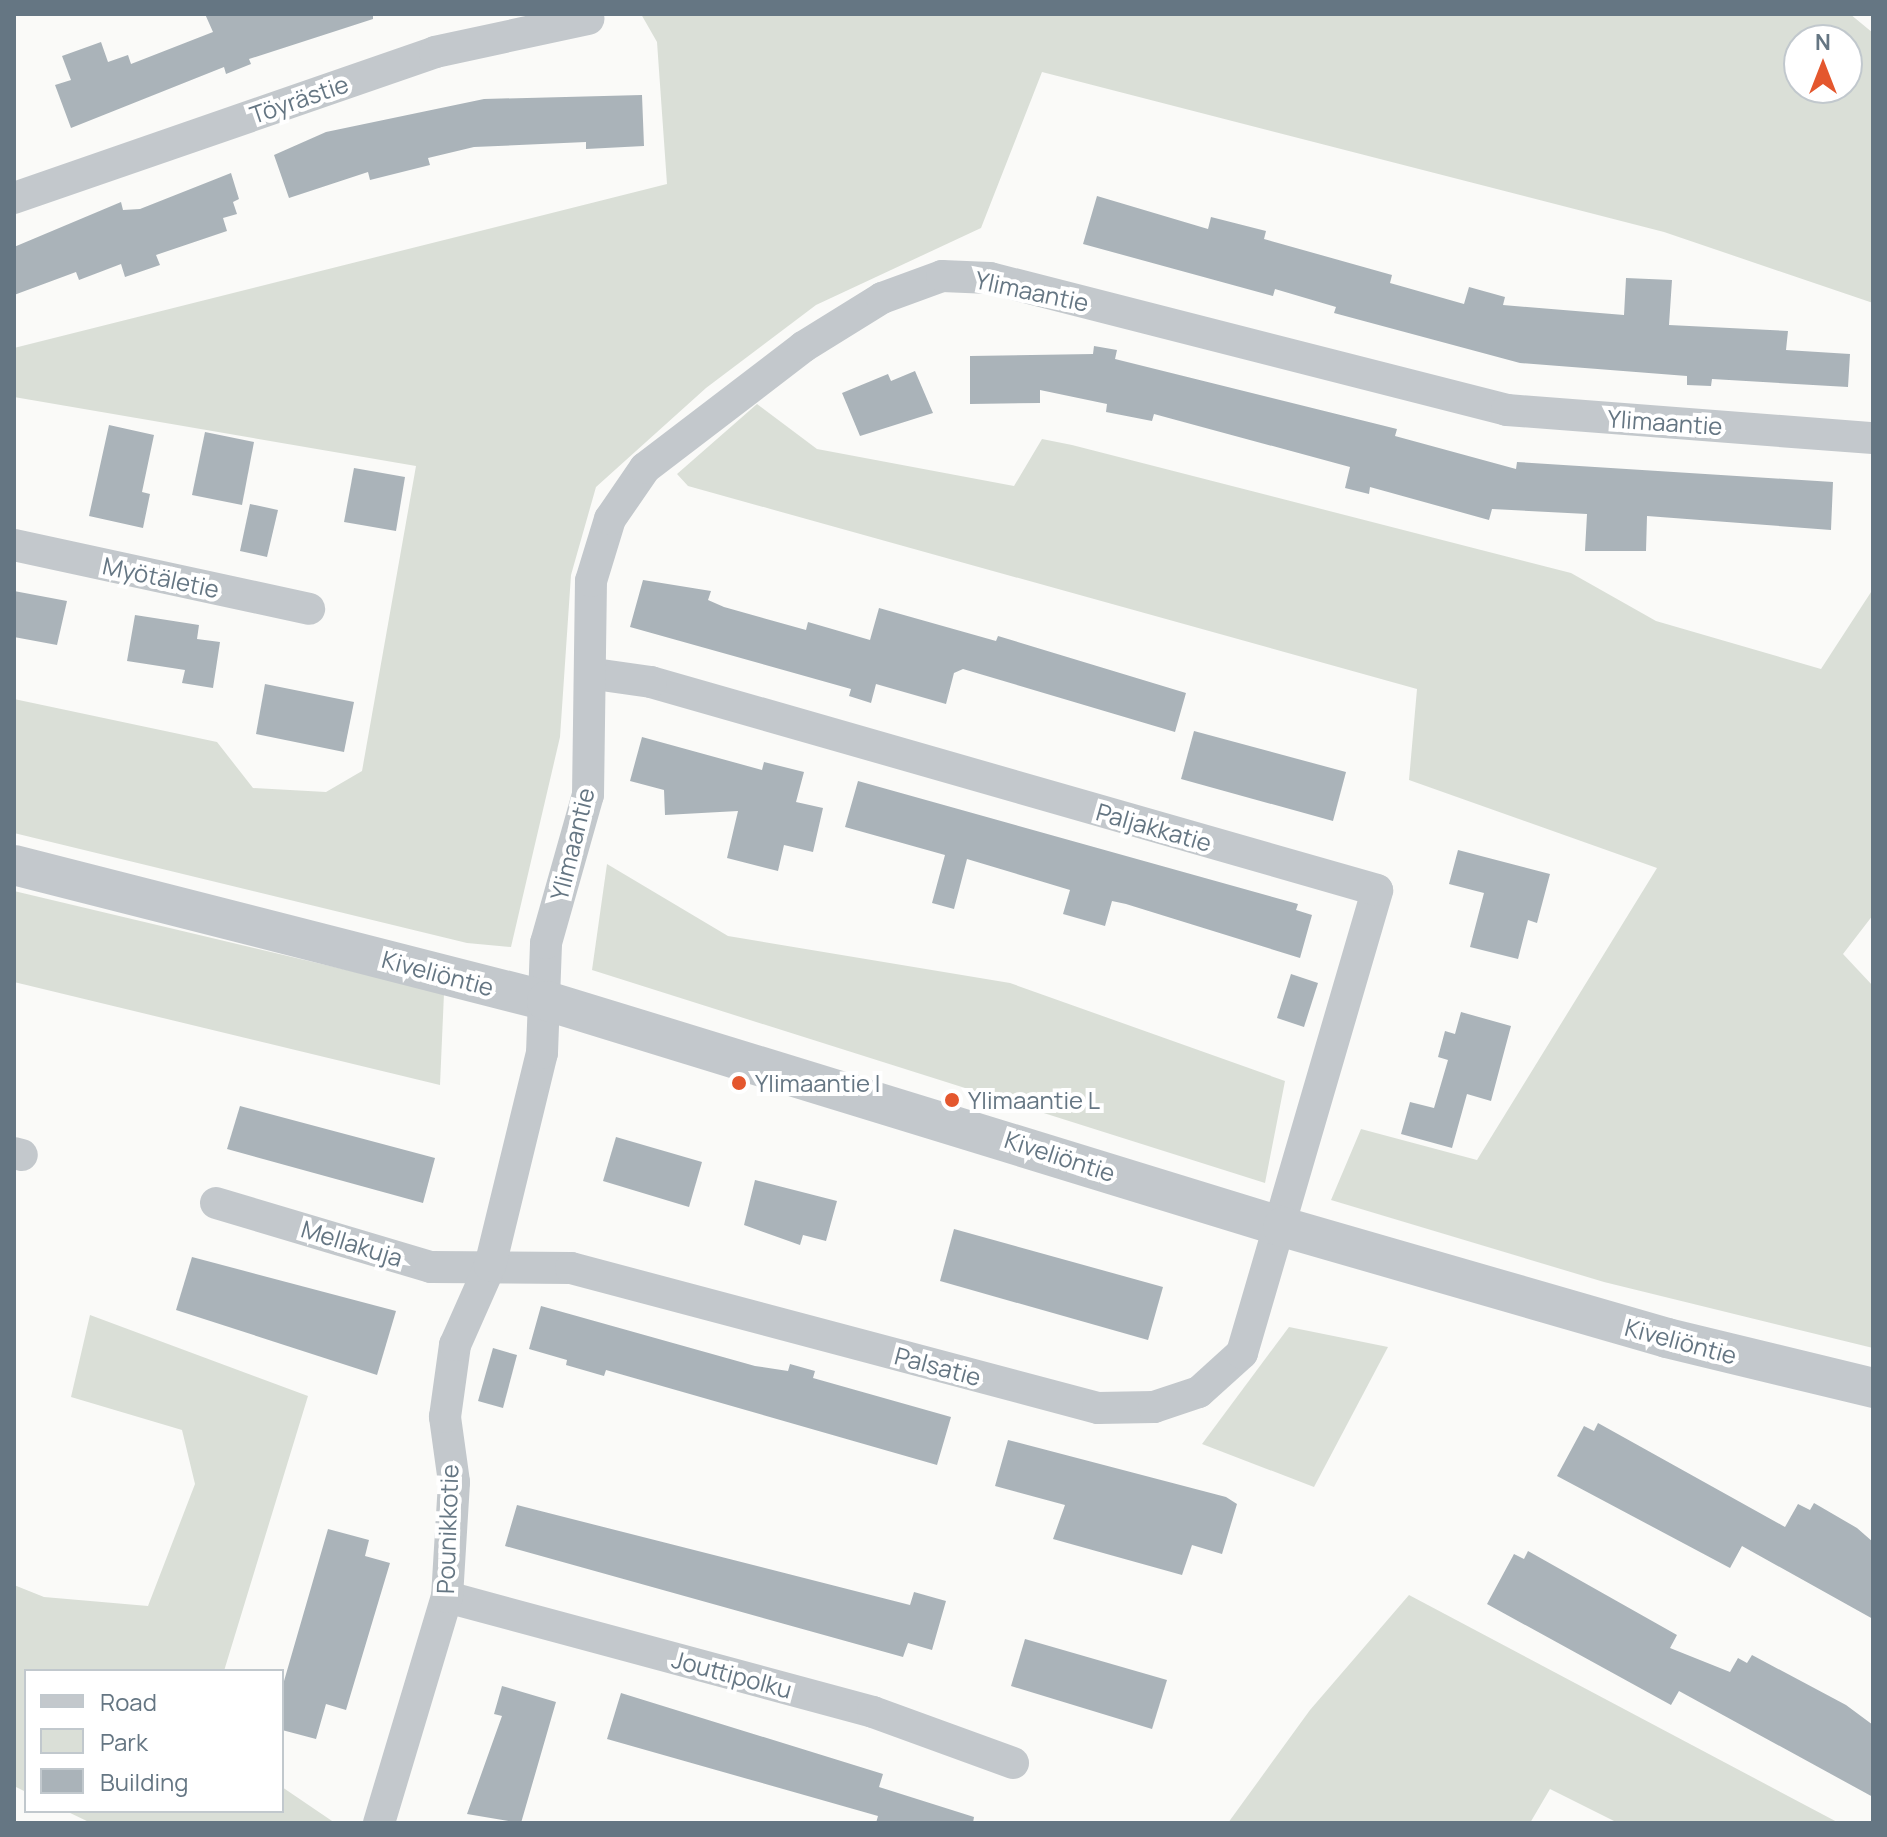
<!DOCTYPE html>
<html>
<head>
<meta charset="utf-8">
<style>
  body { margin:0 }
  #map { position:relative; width:1887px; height:1837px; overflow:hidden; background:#fafaf8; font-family:Manrope,sans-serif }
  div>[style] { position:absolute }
  .green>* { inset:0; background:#dadfd7 }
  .building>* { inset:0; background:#aab3b9 }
  .minor>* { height:32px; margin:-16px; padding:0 16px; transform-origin:16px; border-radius:16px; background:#c3c8cc }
  .tertiary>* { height:40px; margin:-20px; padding:0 20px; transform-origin:20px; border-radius:20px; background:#c3c8cc }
  .dots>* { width:22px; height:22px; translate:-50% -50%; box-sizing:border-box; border:4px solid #fff; border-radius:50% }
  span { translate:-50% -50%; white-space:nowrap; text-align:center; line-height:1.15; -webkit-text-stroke:8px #fff; paint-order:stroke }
  .street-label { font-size:24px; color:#657683 }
  .poi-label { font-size:24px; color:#657683 }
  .left { translate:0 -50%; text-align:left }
  .frame { position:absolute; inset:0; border:16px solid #657683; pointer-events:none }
  .legend { position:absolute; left:24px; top:1669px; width:260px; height:144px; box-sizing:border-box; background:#fff; border:2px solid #c1c8cd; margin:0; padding:10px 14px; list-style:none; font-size:24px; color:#657683 }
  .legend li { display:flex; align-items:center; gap:16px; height:40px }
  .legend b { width:40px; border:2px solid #c1c8cd }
  .north { position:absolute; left:1783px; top:24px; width:80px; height:80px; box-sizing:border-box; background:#fff; border:2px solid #c1c8cd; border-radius:50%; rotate:0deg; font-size:22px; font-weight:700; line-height:32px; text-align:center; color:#657683 }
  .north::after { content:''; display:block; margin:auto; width:28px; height:36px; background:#e4572e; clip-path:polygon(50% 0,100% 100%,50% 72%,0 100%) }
</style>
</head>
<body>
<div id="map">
  <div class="green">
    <div style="clip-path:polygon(evenodd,641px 14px,1850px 14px,1873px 33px,1873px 303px,1664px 232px,1042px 72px,981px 228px,816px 305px,706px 388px,596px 487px,571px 575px,560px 737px,511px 947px,467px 943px,14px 833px,14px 699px,217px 742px,253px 788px,326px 792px,362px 771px,416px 466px,14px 397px,14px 348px,667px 184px,657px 42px,641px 14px,1799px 40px,1847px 40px,1847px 88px,1799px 88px,1799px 40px)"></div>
    <div style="clip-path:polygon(757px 404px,817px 449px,1014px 486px,1042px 439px,1072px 445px,1571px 573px,1656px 621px,1821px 669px,1873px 589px,1873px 915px,1843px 954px,1873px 986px,1873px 1348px,1604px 1282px,1331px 1200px,1361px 1129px,1477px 1160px,1657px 868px,1409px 780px,1417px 689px,688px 486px,677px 474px)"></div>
    <div style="clip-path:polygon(607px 864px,728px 936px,1010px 983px,1285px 1081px,1265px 1183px,592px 970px)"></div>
    <div style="clip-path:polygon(14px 891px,444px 993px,440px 1085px,14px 982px)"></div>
    <div style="clip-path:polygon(90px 1315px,308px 1396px,224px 1671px,26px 1671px,26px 1792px,14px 1786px,14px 1585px,44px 1597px,148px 1606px,195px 1484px,182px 1430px,71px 1397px)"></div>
    <div style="clip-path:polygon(1289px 1327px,1388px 1347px,1314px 1487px,1202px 1444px)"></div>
    <div style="clip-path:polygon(1409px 1595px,1839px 1823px,1618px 1823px,1550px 1789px,1530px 1823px,1228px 1823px,1310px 1710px)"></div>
    <div style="clip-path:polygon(282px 1787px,335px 1823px,91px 1823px,66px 1811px,282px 1811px)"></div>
  </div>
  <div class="building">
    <div style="clip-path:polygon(205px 14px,373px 14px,373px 19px,249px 59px,251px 64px,226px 74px,224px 67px,71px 128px,55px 85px,71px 80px,62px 56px,101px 42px,108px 62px,128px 55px,131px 64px,213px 32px)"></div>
    <div style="clip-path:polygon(642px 95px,644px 146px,586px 149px,586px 142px,474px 147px,428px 158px,430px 165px,370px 180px,368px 172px,289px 198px,274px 155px,326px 132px,484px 99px)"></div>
    <div style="clip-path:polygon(231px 173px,239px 199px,233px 202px,237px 214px,223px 218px,227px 231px,156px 255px,160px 265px,125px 277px,121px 264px,79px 280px,76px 272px,14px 295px,14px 247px,121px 202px,123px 210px,140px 209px)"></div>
    <div style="clip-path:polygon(1097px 196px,1208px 229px,1211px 217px,1266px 231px,1264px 239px,1392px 275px,1390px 283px,1464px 304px,1469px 287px,1505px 297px,1503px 305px,1624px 315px,1626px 278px,1672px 280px,1669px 325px,1788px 331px,1786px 350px,1850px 354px,1848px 387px,1712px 379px,1711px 386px,1687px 385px,1687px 376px,1520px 363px,1334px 313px,1336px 307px,1275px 289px,1273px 296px,1083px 244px)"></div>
    <div style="clip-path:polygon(1094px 346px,1117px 350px,1115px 359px,1397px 429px,1395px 436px,1516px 469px,1517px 462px,1833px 482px,1831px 530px,1647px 516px,1646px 551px,1585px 551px,1587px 514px,1492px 509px,1489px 520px,1370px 487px,1369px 494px,1345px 488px,1350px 467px,1154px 414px,1152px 421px,1106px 412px,1107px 404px,1040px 390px,1040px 403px,970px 404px,970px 356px,1093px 354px)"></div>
    <div style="clip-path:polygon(915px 371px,933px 413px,860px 436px,842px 393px,888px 374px,891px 381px)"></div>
    <div style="clip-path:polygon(109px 425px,154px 435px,142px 492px,150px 494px,143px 528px,89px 516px)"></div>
    <div style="clip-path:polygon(205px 432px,254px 442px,242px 505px,192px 495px)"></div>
    <div style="clip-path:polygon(354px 468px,405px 477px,396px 531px,344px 522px)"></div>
    <div style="clip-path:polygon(250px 504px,278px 510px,267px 557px,240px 551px)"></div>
    <div style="clip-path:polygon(643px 580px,711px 591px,708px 600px,724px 607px,806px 630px,808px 622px,870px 640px,879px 608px,996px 641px,998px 636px,1186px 693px,1175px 732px,963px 669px,954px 673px,946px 704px,876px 684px,871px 703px,849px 696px,851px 689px,630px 627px)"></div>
    <div style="clip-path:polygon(14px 591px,67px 601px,57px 645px,14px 637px)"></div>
    <div style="clip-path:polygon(135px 615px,199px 625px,197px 639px,220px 642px,213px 688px,182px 683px,185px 670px,127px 661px)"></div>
    <div style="clip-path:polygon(265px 684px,354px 702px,344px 752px,256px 734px)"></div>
    <div style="clip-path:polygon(1194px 731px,1346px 772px,1333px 821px,1181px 779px)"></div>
    <div style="clip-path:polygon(642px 737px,762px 770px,764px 762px,804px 772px,796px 802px,823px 808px,813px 852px,784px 845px,778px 871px,727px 858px,738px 811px,665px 815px,664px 790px,630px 781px)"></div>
    <div style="clip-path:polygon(858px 781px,1298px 904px,1296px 910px,1312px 915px,1300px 958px,1126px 904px,1112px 901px,1105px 926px,1063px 914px,1070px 890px,967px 859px,954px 909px,932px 903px,945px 855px,845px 827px)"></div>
    <div style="clip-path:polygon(1458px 850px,1550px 874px,1537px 923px,1528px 920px,1518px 959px,1470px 947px,1484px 893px,1449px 884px)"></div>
    <div style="clip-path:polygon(1291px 974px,1318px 983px,1304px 1027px,1277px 1018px)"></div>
    <div style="clip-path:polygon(1461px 1012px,1511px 1026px,1491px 1101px,1467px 1094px,1452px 1148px,1401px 1134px,1410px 1102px,1434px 1108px,1448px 1060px,1438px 1057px,1445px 1031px,1455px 1034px)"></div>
    <div style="clip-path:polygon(240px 1106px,435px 1158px,423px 1203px,227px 1149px)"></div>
    <div style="clip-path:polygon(616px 1137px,702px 1162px,689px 1207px,603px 1181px)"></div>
    <div style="clip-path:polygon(755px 1180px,837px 1201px,826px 1241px,803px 1235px,800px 1245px,744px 1225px)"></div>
    <div style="clip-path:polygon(954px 1229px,1163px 1287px,1148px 1340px,940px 1281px)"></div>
    <div style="clip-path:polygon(192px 1257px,396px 1311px,377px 1375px,176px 1310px)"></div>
    <div style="clip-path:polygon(541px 1306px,755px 1366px,788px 1371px,790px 1364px,815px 1371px,813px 1378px,951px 1417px,937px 1465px,606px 1370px,604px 1376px,566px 1365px,567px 1360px,529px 1349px)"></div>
    <div style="clip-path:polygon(493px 1348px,517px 1355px,503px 1408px,478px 1401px)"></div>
    <div style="clip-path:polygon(1598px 1423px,1785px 1527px,1798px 1504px,1810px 1510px,1814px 1503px,1857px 1528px,1873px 1542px,1873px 1619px,1742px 1546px,1730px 1568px,1557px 1476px,1584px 1426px,1594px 1431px)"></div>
    <div style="clip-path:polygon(1008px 1440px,1226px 1497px,1237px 1504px,1222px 1554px,1192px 1545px,1182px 1575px,1053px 1539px,1065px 1505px,995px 1486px)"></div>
    <div style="clip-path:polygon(517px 1505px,910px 1605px,914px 1592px,946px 1601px,932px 1650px,908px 1643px,903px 1657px,505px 1546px)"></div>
    <div style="clip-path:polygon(328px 1529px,369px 1540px,365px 1556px,390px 1563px,346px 1710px,326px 1704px,316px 1739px,282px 1730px,282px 1688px)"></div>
    <div style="clip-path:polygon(1528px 1551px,1677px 1635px,1670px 1648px,1730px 1672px,1738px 1658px,1747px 1663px,1752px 1655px,1846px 1705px,1873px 1725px,1873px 1797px,1679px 1691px,1671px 1705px,1487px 1604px,1514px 1554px,1524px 1559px)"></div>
    <div style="clip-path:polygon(1025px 1639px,1167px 1680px,1152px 1729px,1011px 1686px)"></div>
    <div style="clip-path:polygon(502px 1686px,556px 1702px,521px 1823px,467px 1814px,502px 1716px,494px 1714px)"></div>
    <div style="clip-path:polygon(621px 1693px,883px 1774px,879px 1787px,974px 1817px,973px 1823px,876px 1823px,878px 1816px,607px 1739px)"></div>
  </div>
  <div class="minor">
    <div style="left:14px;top:198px;width:446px;rotate:-19.1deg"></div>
    <div style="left:435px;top:52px;width:157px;rotate:-12.2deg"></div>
    <div style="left:14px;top:545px;width:302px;rotate:12.2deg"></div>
    <div style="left:14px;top:1153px;width:8px;rotate:14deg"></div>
    <div style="left:216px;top:1203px;width:224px;rotate:16.6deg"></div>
    <div style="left:431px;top:1267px;width:140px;rotate:0.4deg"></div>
    <div style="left:571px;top:1268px;width:545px;rotate:14.88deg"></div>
    <div style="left:1098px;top:1408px;width:56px;rotate:-1deg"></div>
    <div style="left:1154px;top:1407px;width:47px;rotate:-18.4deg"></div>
    <div style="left:1199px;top:1392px;width:58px;rotate:-42.2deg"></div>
    <div style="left:1242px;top:1353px;width:482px;rotate:-73.7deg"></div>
    <div style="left:1377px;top:890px;width:755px;rotate:-164.01deg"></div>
    <div style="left:651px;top:682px;width:57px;rotate:-171.9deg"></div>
    <div style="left:447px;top:1597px;width:441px;rotate:15.1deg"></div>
    <div style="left:873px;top:1712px;width:149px;rotate:20deg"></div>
    <div style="left:379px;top:1823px;width:236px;rotate:-73.3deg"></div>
    <div style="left:447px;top:1597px;width:115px;rotate:-86.5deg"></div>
    <div style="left:454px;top:1482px;width:66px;rotate:-97.9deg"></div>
    <div style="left:445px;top:1417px;width:73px;rotate:-82.1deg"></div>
    <div style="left:455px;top:1345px;width:86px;rotate:-66.1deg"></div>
    <div style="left:490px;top:1266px;width:219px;rotate:-76.3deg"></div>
    <div style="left:542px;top:1053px;width:110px;rotate:-87.9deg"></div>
    <div style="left:546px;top:943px;width:154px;rotate:-74.2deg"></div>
    <div style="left:588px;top:795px;width:214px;rotate:-89.2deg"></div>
    <div style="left:591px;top:581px;width:65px;rotate:-73deg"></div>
    <div style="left:610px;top:519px;width:62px;rotate:-55.5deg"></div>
    <div style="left:645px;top:468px;width:199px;rotate:-37.4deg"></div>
    <div style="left:803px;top:347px;width:93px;rotate:-31.8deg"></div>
    <div style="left:882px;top:298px;width:64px;rotate:-20.1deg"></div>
    <div style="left:942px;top:276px;width:48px;rotate:2.4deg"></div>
    <div style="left:990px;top:278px;width:534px;rotate:14.32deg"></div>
    <div style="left:1507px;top:410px;width:367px;rotate:4.4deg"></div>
  </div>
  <div class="tertiary">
    <div style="left:14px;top:865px;width:550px;rotate:14.31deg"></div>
    <div style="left:547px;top:1001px;width:770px;rotate:17.07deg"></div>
    <div style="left:1283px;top:1227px;width:400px;rotate:16.1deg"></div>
    <div style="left:1667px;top:1338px;width:212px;rotate:13.6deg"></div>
  </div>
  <div class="dots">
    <div style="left:739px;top:1083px;background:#e4572e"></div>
    <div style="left:952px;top:1100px;background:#e4572e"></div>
  </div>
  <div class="street-label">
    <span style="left:299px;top:99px;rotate:-19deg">Töyrästie</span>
    <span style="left:1032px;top:291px;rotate:12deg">Ylimaantie</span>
    <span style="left:1665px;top:422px;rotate:4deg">Ylimaantie</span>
    <span style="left:161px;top:577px;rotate:12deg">Myötäletie</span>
    <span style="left:1154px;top:827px;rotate:16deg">Paljakkatie</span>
    <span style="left:572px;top:844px;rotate:-76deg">Ylimaantie</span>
    <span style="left:438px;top:973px;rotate:15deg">Kiveliöntie</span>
    <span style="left:1060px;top:1156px;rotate:18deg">Kiveliöntie</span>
    <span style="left:352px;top:1243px;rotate:17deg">Mellakuja</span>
    <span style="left:1681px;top:1341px;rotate:15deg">Kiveliöntie</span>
    <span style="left:938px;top:1366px;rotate:15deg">Palsatie</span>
    <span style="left:447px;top:1529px;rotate:-88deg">Pounikkotie</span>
    <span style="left:732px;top:1674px;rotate:15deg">Jouttipolku</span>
  </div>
  <div class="poi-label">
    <span class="left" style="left:755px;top:1083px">Ylimaantie I</span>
    <span class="left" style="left:968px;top:1100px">Ylimaantie L</span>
  </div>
  <div class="frame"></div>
  <ul class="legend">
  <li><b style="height:10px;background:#c3c8cc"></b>Road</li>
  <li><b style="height:22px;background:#dadfd7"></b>Park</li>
  <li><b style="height:22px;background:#aab3b9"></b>Building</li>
  </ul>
  <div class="north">N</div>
</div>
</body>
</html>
